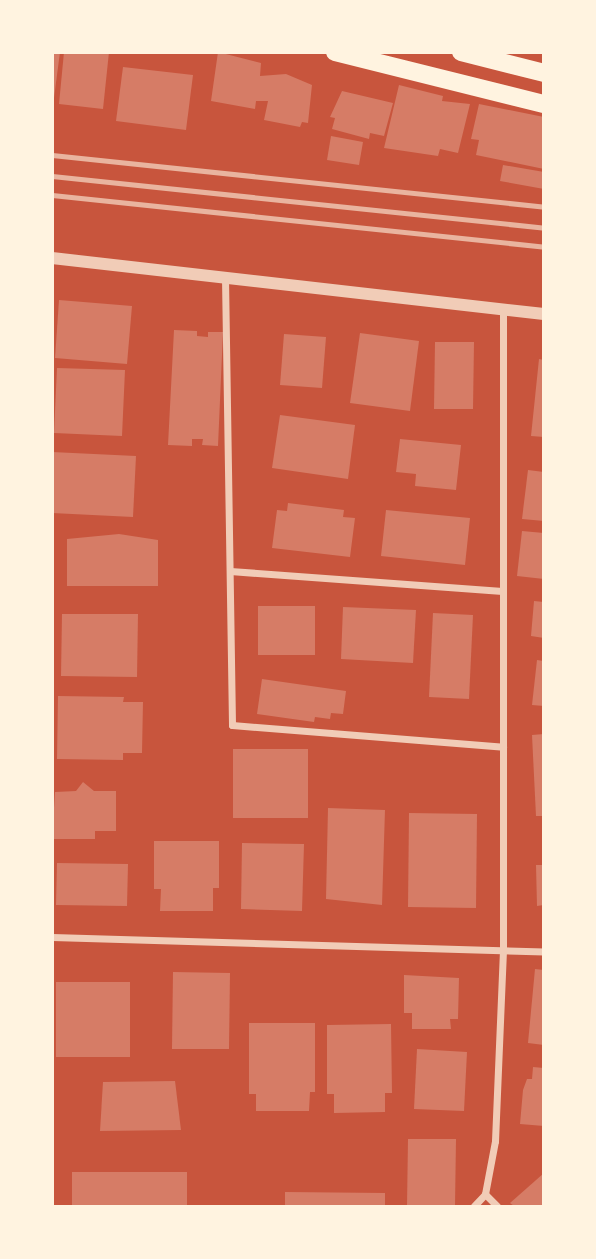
<!DOCTYPE html>
<html>
<head>
<meta charset="utf-8">
<style>
  body { margin:0 }
  #map { position:relative; width:596px; height:1259px; overflow:hidden; background:#c8553d; font-family:"Source Sans 3",sans-serif }
  div>[style] { position:absolute }
  .building>* { inset:0; background:#d67c66 }
  .minor>* { height:7px; margin:-3.5px; padding:0 3.5px; transform-origin:3.5px; border-radius:3.5px; background:#f1ccb7 }
  .tertiary>* { height:12px; margin:-6px; padding:0 6px; transform-origin:6px; border-radius:6px; background:#f1ccb7 }
  .primary>* { height:18px; margin:-9px; padding:0 9px; transform-origin:9px; border-radius:9px; background:#fff3e0 }
  .rail>* { height:5px; margin:-2.5px; padding:0 2.5px; transform-origin:2.5px; border-radius:2.5px; background:#e9b49f }
  span { translate:-50% -50%; white-space:nowrap; text-align:center; line-height:1.15; -webkit-text-stroke:6px #fff3e0; paint-order:stroke }
  .frame { position:absolute; inset:0; border:54px solid #fff3e0; pointer-events:none }
</style>
</head>
<body>
<div id="map">
  <div class="building">
    <div style="clip-path:polygon(52px 52px,60px 52px,54px 98px,52px 98px)"></div>
    <div style="clip-path:polygon(64px 52px,109px 52px,103px 109px,59px 104px)"></div>
    <div style="clip-path:polygon(218px 52px,261px 63px,260px 76px,286px 74px,312px 85px,308px 123px,302px 122px,300px 127px,264px 120px,268px 101px,256px 101px,255px 109px,211px 101px)"></div>
    <div style="clip-path:polygon(123px 67px,193px 75px,186px 130px,116px 121px)"></div>
    <div style="clip-path:polygon(399px 85px,443px 96px,442px 101px,470px 104px,458px 153px,440px 149px,438px 156px,384px 148px)"></div>
    <div style="clip-path:polygon(342px 91px,393px 103px,384px 136px,370px 133px,369px 139px,332px 129px,335px 118px,330px 117px)"></div>
    <div style="clip-path:polygon(479px 104px,544px 117px,544px 169px,476px 155px,479px 140px,471px 139px)"></div>
    <div style="clip-path:polygon(331px 136px,363px 142px,359px 165px,327px 160px)"></div>
    <div style="clip-path:polygon(503px 165px,544px 172px,544px 189px,500px 181px)"></div>
    <div style="clip-path:polygon(59px 300px,132px 306px,127px 364px,55px 358px)"></div>
    <div style="clip-path:polygon(174px 330px,197px 331px,197px 336px,208px 337px,208px 332px,223px 332px,218px 446px,202px 445px,203px 439px,192px 439px,192px 446px,168px 445px)"></div>
    <div style="clip-path:polygon(360px 333px,419px 341px,410px 411px,350px 403px)"></div>
    <div style="clip-path:polygon(284px 334px,326px 337px,322px 388px,280px 385px)"></div>
    <div style="clip-path:polygon(435px 342px,474px 342px,473px 409px,434px 409px)"></div>
    <div style="clip-path:polygon(539px 359px,544px 360px,544px 437px,531px 436px)"></div>
    <div style="clip-path:polygon(57px 368px,125px 370px,122px 436px,54px 433px)"></div>
    <div style="clip-path:polygon(280px 415px,355px 425px,348px 479px,272px 468px)"></div>
    <div style="clip-path:polygon(400px 439px,461px 445px,456px 490px,415px 486px,416px 474px,396px 472px)"></div>
    <div style="clip-path:polygon(52px 452px,136px 456px,133px 517px,52px 513px)"></div>
    <div style="clip-path:polygon(528px 470px,544px 472px,544px 521px,522px 519px)"></div>
    <div style="clip-path:polygon(288px 503px,344px 510px,343px 517px,355px 518px,350px 557px,272px 548px,277px 510px,287px 511px)"></div>
    <div style="clip-path:polygon(386px 510px,470px 518px,465px 565px,381px 556px)"></div>
    <div style="clip-path:polygon(522px 531px,544px 533px,544px 579px,517px 576px)"></div>
    <div style="clip-path:polygon(119px 534px,158px 540px,158px 586px,67px 586px,67px 539px)"></div>
    <div style="clip-path:polygon(534px 601px,544px 602px,544px 638px,531px 636px)"></div>
    <div style="clip-path:polygon(258px 606px,315px 606px,315px 655px,258px 655px)"></div>
    <div style="clip-path:polygon(343px 607px,416px 610px,413px 663px,341px 659px)"></div>
    <div style="clip-path:polygon(433px 613px,473px 615px,469px 699px,429px 697px)"></div>
    <div style="clip-path:polygon(62px 614px,138px 614px,137px 677px,61px 676px)"></div>
    <div style="clip-path:polygon(537px 660px,544px 661px,544px 706px,532px 705px)"></div>
    <div style="clip-path:polygon(262px 679px,346px 691px,343px 714px,331px 713px,330px 719px,315px 717px,314px 722px,257px 714px)"></div>
    <div style="clip-path:polygon(58px 696px,124px 697px,123px 702px,143px 702px,142px 753px,123px 753px,123px 760px,57px 759px)"></div>
    <div style="clip-path:polygon(544px 734px,544px 816px,536px 816px,532px 735px)"></div>
    <div style="clip-path:polygon(233px 749px,308px 749px,308px 818px,233px 818px)"></div>
    <div style="clip-path:polygon(83px 782px,94px 791px,116px 791px,116px 831px,95px 831px,95px 839px,52px 839px,55px 792px,76px 791px)"></div>
    <div style="clip-path:polygon(328px 808px,385px 810px,382px 905px,326px 899px)"></div>
    <div style="clip-path:polygon(409px 813px,477px 814px,476px 908px,408px 907px)"></div>
    <div style="clip-path:polygon(154px 841px,219px 841px,219px 888px,213px 888px,213px 911px,160px 911px,161px 889px,154px 889px)"></div>
    <div style="clip-path:polygon(242px 843px,304px 844px,302px 911px,241px 909px)"></div>
    <div style="clip-path:polygon(57px 863px,128px 864px,127px 906px,56px 905px)"></div>
    <div style="clip-path:polygon(536px 865px,544px 865px,544px 905px,537px 906px)"></div>
    <div style="clip-path:polygon(535px 969px,544px 970px,544px 1045px,528px 1043px)"></div>
    <div style="clip-path:polygon(173px 972px,230px 973px,229px 1049px,172px 1049px)"></div>
    <div style="clip-path:polygon(404px 975px,459px 978px,458px 1019px,450px 1019px,451px 1029px,412px 1029px,412px 1013px,404px 1013px)"></div>
    <div style="clip-path:polygon(56px 982px,130px 982px,130px 1057px,56px 1057px)"></div>
    <div style="clip-path:polygon(249px 1023px,315px 1023px,315px 1092px,310px 1092px,309px 1111px,256px 1111px,256px 1094px,249px 1094px)"></div>
    <div style="clip-path:polygon(391px 1024px,392px 1093px,385px 1093px,385px 1112px,334px 1113px,334px 1094px,327px 1094px,327px 1025px)"></div>
    <div style="clip-path:polygon(417px 1049px,467px 1052px,464px 1111px,414px 1109px)"></div>
    <div style="clip-path:polygon(533px 1067px,544px 1068px,544px 1126px,520px 1124px,523px 1090px,527px 1079px,532px 1079px)"></div>
    <div style="clip-path:polygon(175px 1081px,181px 1130px,100px 1131px,103px 1082px)"></div>
    <div style="clip-path:polygon(408px 1139px,456px 1139px,455px 1206px,407px 1206px)"></div>
    <div style="clip-path:polygon(72px 1172px,187px 1172px,187px 1206px,72px 1206px)"></div>
    <div style="clip-path:polygon(544px 1173px,544px 1206px,514px 1206px,510px 1203px)"></div>
    <div style="clip-path:polygon(285px 1192px,385px 1193px,385px 1206px,285px 1206px)"></div>
  </div>
  <div class="minor">
    <div style="left:225px;top:278px;width:447px;rotate:89.1deg"></div>
    <div style="left:232px;top:725px;width:272px;rotate:4.6deg"></div>
    <div style="left:230px;top:571px;width:273px;rotate:4.2deg"></div>
    <div style="left:52px;top:937px;width:492px;rotate:1.7deg"></div>
    <div style="left:474px;top:1206px;width:16px;rotate:-47deg"></div>
    <div style="left:497px;top:1206px;width:17px;rotate:-135deg"></div>
    <div style="left:485px;top:1194px;width:54px;rotate:-79.3deg"></div>
    <div style="left:495px;top:1141px;width:191px;rotate:-87.6deg"></div>
    <div style="left:503px;top:950px;width:640px;rotate:-90deg"></div>
  </div>
  <div class="tertiary">
    <div style="left:52px;top:258px;width:495px;rotate:6.5deg"></div>
  </div>
  <div class="primary">
    <div style="left:335px;top:52px;width:215px;rotate:14deg"></div>
    <div style="left:461px;top:52px;width:86px;rotate:14.2deg"></div>
  </div>
  <div class="rail">
    <div style="left:52px;top:155px;width:495px;rotate:6deg"></div>
    <div style="left:52px;top:176px;width:495px;rotate:6deg"></div>
    <div style="left:52px;top:195px;width:495px;rotate:6deg"></div>
  </div>
  <div class="frame"></div>
</div>
</body>
</html>
